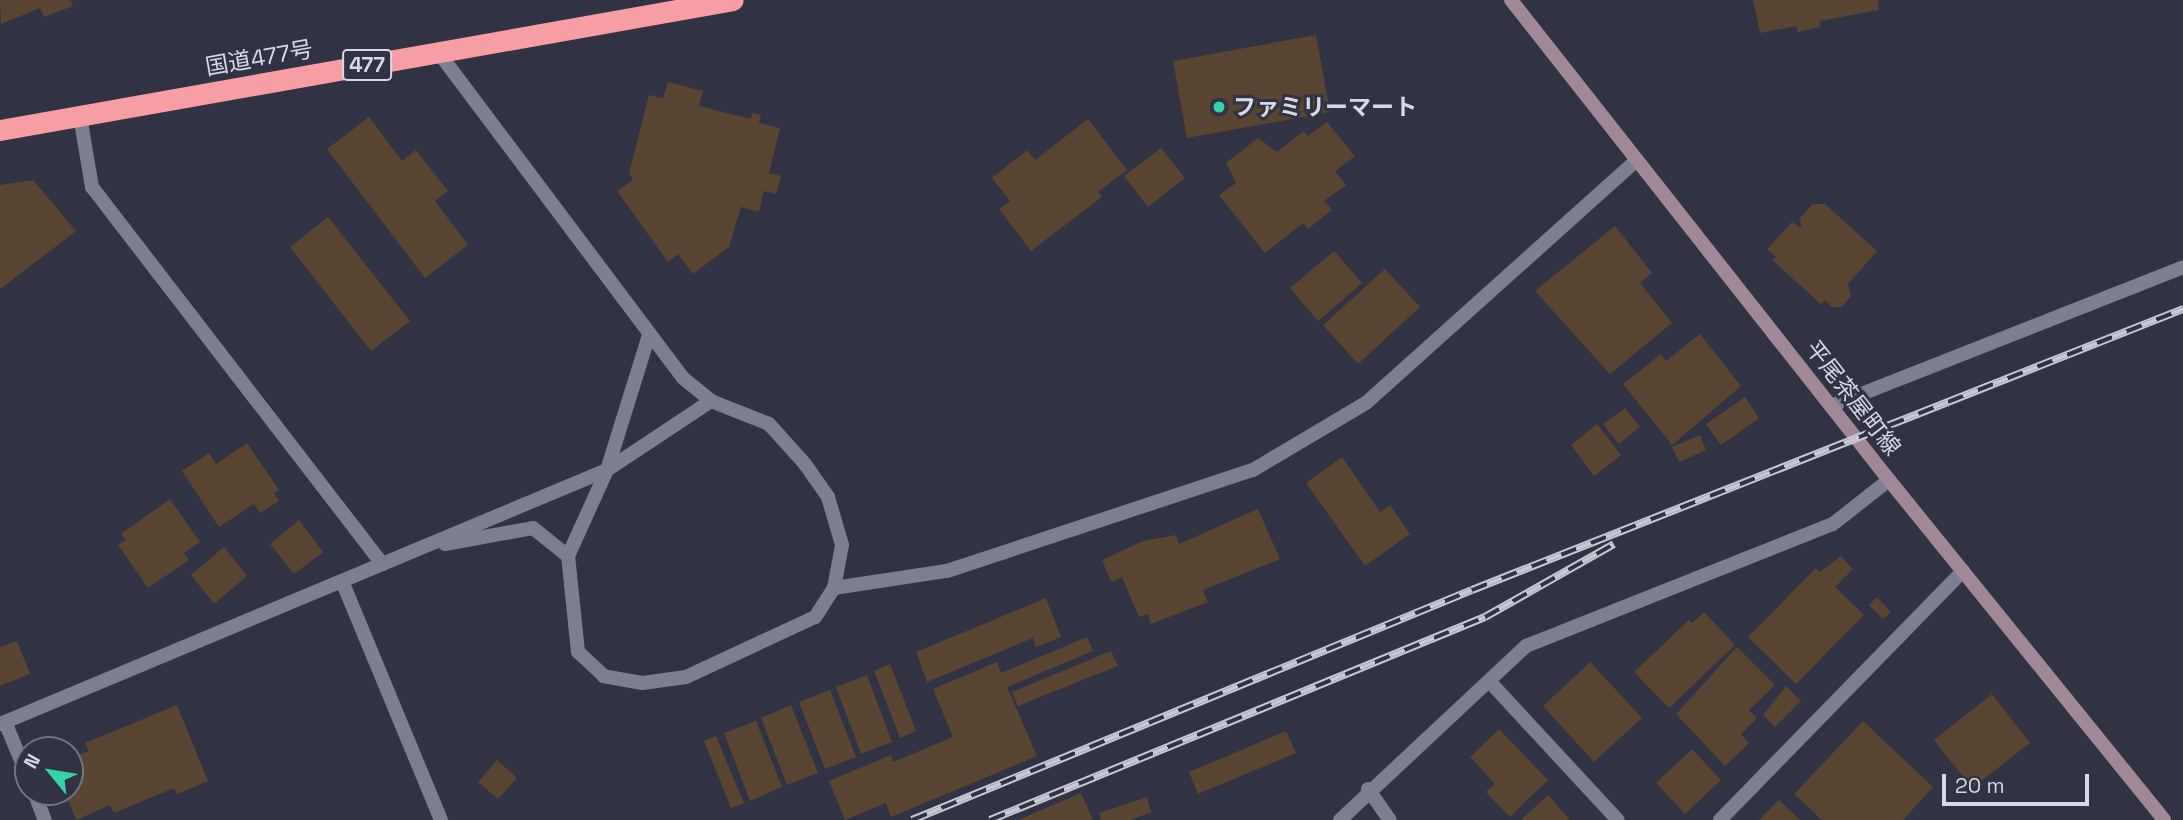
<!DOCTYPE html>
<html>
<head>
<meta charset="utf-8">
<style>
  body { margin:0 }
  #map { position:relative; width:2183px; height:820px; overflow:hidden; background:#313243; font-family:"Space Grotesk","Noto Sans JP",sans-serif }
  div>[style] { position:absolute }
  .building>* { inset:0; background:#594532 }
  .street>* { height:14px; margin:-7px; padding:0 7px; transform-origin:7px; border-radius:7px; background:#7c7e91 }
  .secondary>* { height:14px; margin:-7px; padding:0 7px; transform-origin:7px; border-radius:7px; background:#a18897 }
  .highway>* { height:21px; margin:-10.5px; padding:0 10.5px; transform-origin:10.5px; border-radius:10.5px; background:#f79ea5 }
  .rail>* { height:8px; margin-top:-4px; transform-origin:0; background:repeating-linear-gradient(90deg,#313243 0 16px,#c7c8d4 0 32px); box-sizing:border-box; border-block:2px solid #c7c8d4 }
  .dots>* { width:19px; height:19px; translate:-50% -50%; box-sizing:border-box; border:4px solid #313243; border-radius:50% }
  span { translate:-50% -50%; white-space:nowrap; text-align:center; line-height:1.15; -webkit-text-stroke:6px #313243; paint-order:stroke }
  .shield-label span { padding:2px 5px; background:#313243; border:2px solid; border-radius:5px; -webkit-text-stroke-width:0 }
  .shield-label { font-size:21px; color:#d8d9e4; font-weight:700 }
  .street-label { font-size:23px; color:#d8d9e4 }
  .poi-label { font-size:23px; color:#d8d9e4; font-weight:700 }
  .left { translate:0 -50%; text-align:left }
  .north { position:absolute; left:14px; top:736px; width:70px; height:70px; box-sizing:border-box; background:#313243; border:2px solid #747583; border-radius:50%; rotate:300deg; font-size:19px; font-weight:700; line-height:28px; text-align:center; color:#d8d9e4 }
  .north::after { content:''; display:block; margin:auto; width:24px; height:32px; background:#33d4a8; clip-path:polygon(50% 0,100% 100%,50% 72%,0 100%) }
  .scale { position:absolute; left:1942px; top:774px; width:147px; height:32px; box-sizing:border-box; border:4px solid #d8d9e4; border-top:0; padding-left:9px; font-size:21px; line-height:24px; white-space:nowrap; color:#d8d9e4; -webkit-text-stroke:5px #313243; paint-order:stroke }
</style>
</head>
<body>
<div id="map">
  <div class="building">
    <div style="clip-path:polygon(0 0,70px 0,73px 6px,44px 17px,40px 8px,1px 24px)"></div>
    <div style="clip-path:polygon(1753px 0,1878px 0,1879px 10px,1820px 21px,1820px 27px,1798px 32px,1796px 26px,1760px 33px)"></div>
    <div style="clip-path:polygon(1316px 35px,1330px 112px,1187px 138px,1173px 61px)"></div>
    <div style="clip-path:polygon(668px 82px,703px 91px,699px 106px,751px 119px,752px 113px,761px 115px,759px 123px,780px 128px,769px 173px,781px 176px,776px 194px,764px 191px,759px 212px,741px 207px,729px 247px,693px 274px,678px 254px,668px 262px,617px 191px,633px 180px,629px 173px,649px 95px,663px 98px)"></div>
    <div style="clip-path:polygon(369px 117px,402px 161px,416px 150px,448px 191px,435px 201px,468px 245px,425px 278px,327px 149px)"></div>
    <div style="clip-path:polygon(1088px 119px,1127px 170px,1098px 192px,1102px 197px,1031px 251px,999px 209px,1010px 201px,992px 178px,1027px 150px,1035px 160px)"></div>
    <div style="clip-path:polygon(1327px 122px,1355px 156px,1335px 171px,1346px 185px,1324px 201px,1332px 210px,1308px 229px,1303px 223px,1265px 253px,1219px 195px,1236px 183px,1226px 163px,1258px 138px,1277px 152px,1304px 131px,1308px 136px)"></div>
    <div style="clip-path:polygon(1161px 148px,1185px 178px,1148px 207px,1124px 176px)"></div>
    <div style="clip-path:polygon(33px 180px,76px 231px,0 289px,0 185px)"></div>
    <div style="clip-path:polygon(1813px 204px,1825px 204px,1877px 251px,1848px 284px,1851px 296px,1842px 307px,1832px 307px,1825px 300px,1821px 304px,1772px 260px,1776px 257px,1767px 249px,1792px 222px,1801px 228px,1800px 218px)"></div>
    <div style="clip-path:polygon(328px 217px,410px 321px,371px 351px,290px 247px)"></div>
    <div style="clip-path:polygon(1615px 226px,1652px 273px,1640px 283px,1672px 323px,1610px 374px,1535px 291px)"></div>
    <div style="clip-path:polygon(1334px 251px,1362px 283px,1318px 321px,1290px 288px)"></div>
    <div style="clip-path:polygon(1385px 269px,1420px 307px,1358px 364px,1323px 325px)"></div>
    <div style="clip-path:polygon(1700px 334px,1741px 386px,1672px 445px,1623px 384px,1661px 354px,1666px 361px)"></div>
    <div style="clip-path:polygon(1745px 397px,1759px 418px,1721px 445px,1706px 424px)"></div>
    <div style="clip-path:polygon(1625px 408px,1640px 427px,1619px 444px,1603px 424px)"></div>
    <div style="clip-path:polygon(1597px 424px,1621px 455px,1594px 476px,1571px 445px)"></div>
    <div style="clip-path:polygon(1700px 435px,1706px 450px,1679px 462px,1672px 447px)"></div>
    <div style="clip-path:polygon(247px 443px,279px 490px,274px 493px,279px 501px,260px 513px,254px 504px,219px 527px,182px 471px,209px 453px,216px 464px)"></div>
    <div style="clip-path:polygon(1342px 457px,1380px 512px,1390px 505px,1410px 534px,1365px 566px,1306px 483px)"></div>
    <div style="clip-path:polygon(170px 499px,200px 542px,184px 553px,189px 560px,148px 588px,118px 545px,126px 540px,121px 534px)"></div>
    <div style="clip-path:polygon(1258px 509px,1280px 559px,1203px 590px,1208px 602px,1151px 624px,1148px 614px,1139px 617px,1122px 577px,1111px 582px,1102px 560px,1143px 541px,1176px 535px,1179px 544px)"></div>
    <div style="clip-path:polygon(299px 520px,323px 552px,294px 574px,270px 544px)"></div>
    <div style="clip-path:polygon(224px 547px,247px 576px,214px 604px,191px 575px)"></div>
    <div style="clip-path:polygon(1841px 556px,1853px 569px,1835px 587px,1864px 615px,1796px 684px,1748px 637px,1816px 568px,1820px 572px)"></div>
    <div style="clip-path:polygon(1877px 597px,1891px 612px,1883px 619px,1869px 605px)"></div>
    <div style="clip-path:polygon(1046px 598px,1061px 637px,1036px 647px,1033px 638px,927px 682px,916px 652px)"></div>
    <div style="clip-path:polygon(1704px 612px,1735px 645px,1669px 708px,1634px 672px,1689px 620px,1692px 623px)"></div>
    <div style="clip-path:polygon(1087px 637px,1093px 651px,1007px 687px,1037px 756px,891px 817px,886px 803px,845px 820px,829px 781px,891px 755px,893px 762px,953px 737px,933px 689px,997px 662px,1001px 673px)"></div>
    <div style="clip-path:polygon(17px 641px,30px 674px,0 686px,0 647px)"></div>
    <div style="clip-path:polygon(1737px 647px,1775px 685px,1749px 710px,1757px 718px,1741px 734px,1749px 743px,1725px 766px,1676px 714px)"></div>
    <div style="clip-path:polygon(1111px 651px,1118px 666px,1018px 706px,1012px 692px)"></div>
    <div style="clip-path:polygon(1590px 662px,1642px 718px,1594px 762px,1543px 706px)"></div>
    <div style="clip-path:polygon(890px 664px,916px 731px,900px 738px,874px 671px)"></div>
    <div style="clip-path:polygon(867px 675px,892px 742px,861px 754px,836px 687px)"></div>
    <div style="clip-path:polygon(1786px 686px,1801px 701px,1775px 727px,1763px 715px)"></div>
    <div style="clip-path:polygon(830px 690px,856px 757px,825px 769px,799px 702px)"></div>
    <div style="clip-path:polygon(1992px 694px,2030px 743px,1972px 788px,1934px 740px)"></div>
    <div style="clip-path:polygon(177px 705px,208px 781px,177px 794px,174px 788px,114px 813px,110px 805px,76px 820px,65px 792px,70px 792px,70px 758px,89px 751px,85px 743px)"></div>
    <div style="clip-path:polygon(791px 705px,818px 773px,787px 785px,761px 718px)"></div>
    <div style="clip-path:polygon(756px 721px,782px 787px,750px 801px,724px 733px)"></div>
    <div style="clip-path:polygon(1863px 721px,1933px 787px,1903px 820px,1822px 820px,1794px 794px)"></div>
    <div style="clip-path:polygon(1499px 729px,1548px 780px,1510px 817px,1486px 792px,1495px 784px,1470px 757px)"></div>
    <div style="clip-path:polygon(1286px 731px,1296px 753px,1198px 794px,1189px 772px)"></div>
    <div style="clip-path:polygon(716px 736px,744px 803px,731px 808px,704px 741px)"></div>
    <div style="clip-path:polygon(1692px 749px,1721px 780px,1685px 814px,1656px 783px)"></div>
    <div style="clip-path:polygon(497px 760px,517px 778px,498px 799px,478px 782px)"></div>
    <div style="clip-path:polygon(1081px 793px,1093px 820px,1018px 820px)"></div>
    <div style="clip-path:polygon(1548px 795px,1570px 820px,1521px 820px)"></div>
    <div style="clip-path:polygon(1147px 797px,1151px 812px,1131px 820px,1101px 820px,1099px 813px)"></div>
    <div style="clip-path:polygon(1779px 800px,1800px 820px,1759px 820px)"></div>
  </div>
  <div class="street">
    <div style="left:439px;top:53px;width:406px;rotate:53.1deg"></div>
    <div style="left:683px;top:378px;width:36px;rotate:39deg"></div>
    <div style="left:711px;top:401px;width:62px;rotate:21.6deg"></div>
    <div style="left:769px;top:424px;width:54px;rotate:48deg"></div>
    <div style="left:805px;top:464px;width:40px;rotate:55.1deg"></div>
    <div style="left:828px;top:497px;width:50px;rotate:73.7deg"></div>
    <div style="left:842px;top:545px;width:44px;rotate:100.5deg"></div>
    <div style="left:834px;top:588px;width:35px;rotate:123deg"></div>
    <div style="left:815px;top:617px;width:142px;rotate:155.1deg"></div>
    <div style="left:686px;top:677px;width:44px;rotate:172.2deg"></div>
    <div style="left:642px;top:683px;width:39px;rotate:-170deg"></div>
    <div style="left:604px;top:676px;width:35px;rotate:-137deg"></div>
    <div style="left:578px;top:652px;width:97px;rotate:-95.9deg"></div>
    <div style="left:568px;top:556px;width:94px;rotate:-65.6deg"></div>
    <div style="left:607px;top:470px;width:125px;rotate:-33.6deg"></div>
    <div style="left:80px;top:116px;width:72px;rotate:80.4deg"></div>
    <div style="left:92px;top:187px;width:476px;rotate:52.4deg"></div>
    <div style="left:1831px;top:406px;width:378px;rotate:-21.5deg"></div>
    <div style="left:445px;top:544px;width:89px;rotate:-10.3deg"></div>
    <div style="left:533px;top:528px;width:45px;rotate:38.7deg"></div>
    <div style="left:342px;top:581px;width:259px;rotate:67.5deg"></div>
    <div style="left:834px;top:588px;width:114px;rotate:-8.6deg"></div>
    <div style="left:947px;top:571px;width:322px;rotate:-18.3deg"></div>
    <div style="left:1253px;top:470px;width:131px;rotate:-30.7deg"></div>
    <div style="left:1366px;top:403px;width:364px;rotate:-41.9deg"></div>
    <div style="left:1490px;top:682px;width:188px;rotate:47.2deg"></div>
    <div style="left:5px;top:722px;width:60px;rotate:67.3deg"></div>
    <div style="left:0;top:724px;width:658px;rotate:-22.71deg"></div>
    <div style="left:607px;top:470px;width:141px;rotate:-72.7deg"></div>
    <div style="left:1368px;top:789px;width:38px;rotate:55deg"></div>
    <div style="left:34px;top:792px;width:30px;rotate:69deg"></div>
    <div style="left:1340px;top:820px;width:255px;rotate:-43.1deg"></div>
    <div style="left:1526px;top:646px;width:330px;rotate:-21.7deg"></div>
    <div style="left:1833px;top:524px;width:71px;rotate:-38.2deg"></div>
    <div style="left:1720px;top:820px;width:348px;rotate:-45.7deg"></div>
  </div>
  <div class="secondary">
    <div style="left:1511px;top:0;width:611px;rotate:51.78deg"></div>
    <div style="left:1889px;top:480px;width:437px;rotate:51deg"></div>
  </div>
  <div class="highway">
    <div style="left:0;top:130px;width:744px;rotate:-10.06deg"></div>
  </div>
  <div class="rail">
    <div style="left:912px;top:820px;width:605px;rotate:-22.33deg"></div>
    <div style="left:1472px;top:590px;width:765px;rotate:-21.56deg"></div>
    <div style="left:990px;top:820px;width:535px;rotate:-22.3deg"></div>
    <div style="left:1485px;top:617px;width:148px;rotate:-29.5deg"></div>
  </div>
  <div class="dots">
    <div style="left:1219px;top:107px;background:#33d4a8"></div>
  </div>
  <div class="shield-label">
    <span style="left:367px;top:65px">477</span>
  </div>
  <div class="street-label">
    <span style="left:259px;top:58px;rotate:-10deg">国道477号</span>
    <span style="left:1853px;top:398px;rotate:52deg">平尾茶屋町線</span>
  </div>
  <div class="poi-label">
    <span class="left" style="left:1233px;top:107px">ファミリーマート</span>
  </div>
  <div class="north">N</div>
  <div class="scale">20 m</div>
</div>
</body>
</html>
